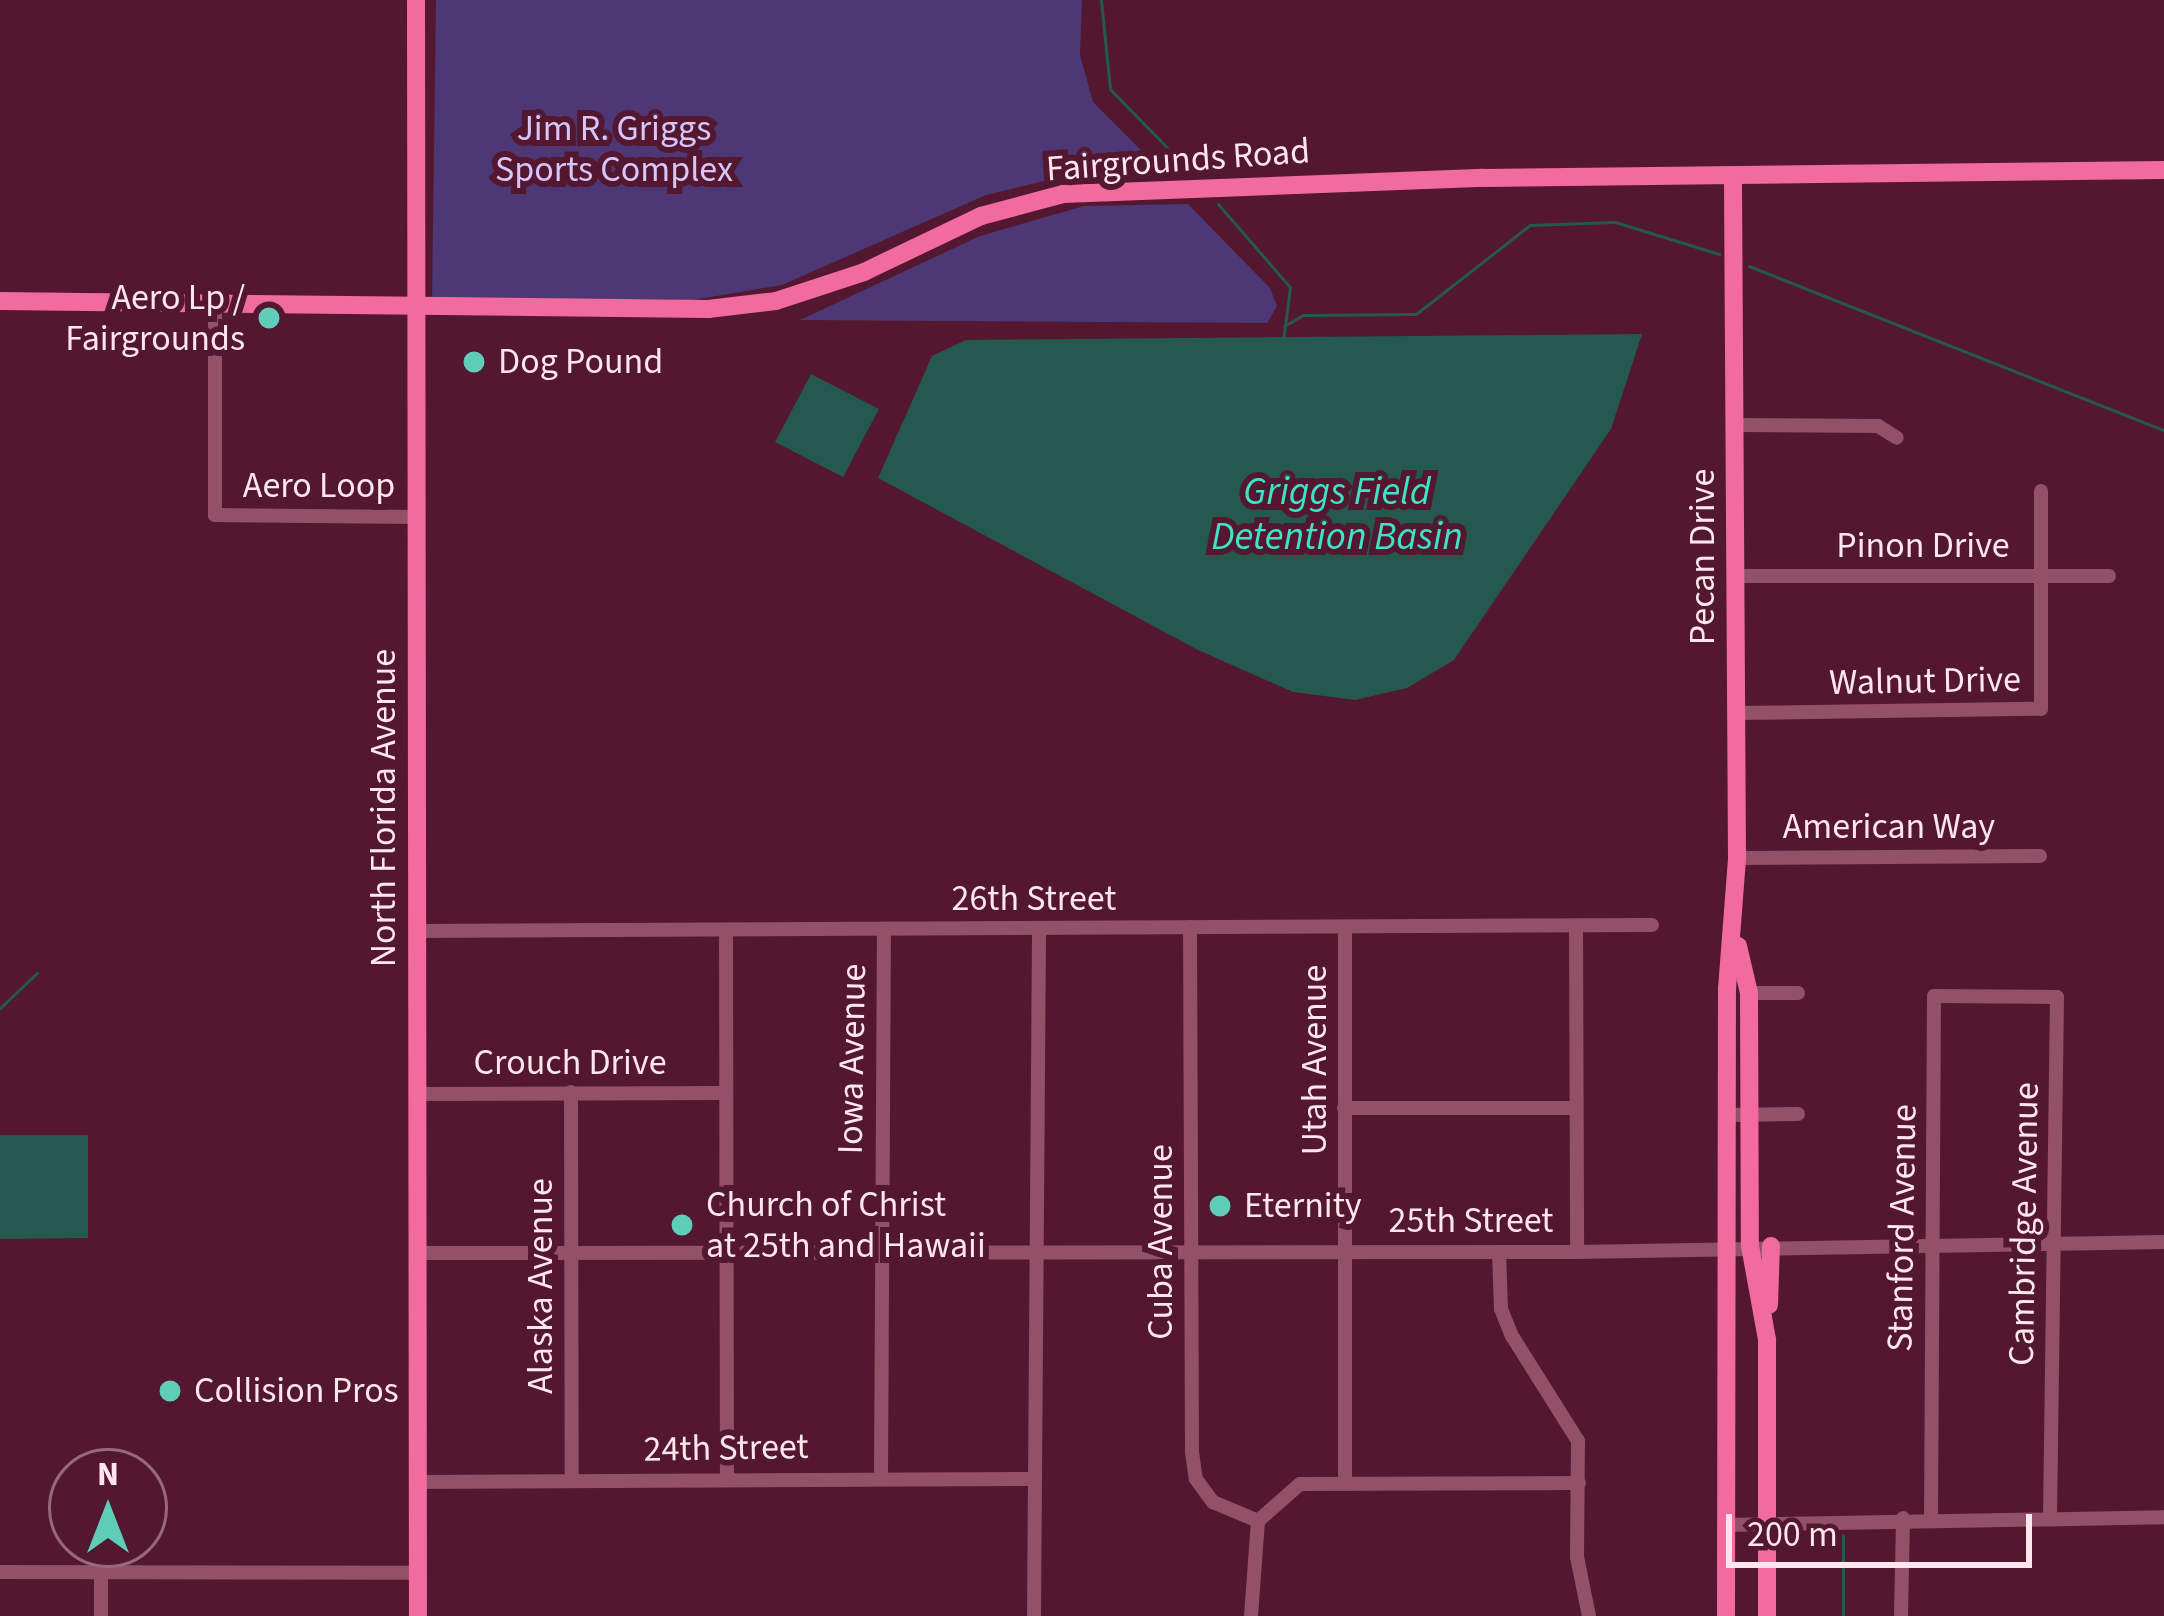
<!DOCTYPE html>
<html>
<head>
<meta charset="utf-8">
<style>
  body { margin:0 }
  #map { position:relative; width:2164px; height:1616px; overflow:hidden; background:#531730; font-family:"Source Sans 3",sans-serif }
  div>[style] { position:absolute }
  .green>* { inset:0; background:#4d3774 }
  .water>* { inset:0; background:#25584e }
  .stream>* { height:3px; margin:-1.5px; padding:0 1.5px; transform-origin:1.5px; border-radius:1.5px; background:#25584e }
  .minor>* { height:14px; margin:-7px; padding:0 7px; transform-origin:7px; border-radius:7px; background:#935168 }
  .major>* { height:18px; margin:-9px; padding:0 9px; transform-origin:9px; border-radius:9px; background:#f16b9e }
  .dots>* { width:33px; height:33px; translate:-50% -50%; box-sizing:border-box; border:6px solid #531730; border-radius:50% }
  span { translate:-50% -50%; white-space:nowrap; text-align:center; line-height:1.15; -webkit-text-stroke:12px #531730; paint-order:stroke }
  .park-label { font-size:36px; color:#d6c7f8 }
  .street-label { font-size:36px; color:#fee6ec }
  .poi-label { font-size:36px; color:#fee6ec }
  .right { translate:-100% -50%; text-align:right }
  .left { translate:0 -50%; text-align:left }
  .water-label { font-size:39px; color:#3fe4c8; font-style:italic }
  .north { position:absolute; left:48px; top:1448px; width:120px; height:120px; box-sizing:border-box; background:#531730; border:3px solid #976a7b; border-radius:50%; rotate:0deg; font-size:33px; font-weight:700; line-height:48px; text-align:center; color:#fee6ec }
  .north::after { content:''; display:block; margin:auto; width:42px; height:54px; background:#5eceb8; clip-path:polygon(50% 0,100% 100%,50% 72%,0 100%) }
  .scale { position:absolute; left:1726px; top:1514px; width:306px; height:54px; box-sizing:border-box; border:6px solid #fee6ec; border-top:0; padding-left:15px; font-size:36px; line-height:42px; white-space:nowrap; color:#fee6ec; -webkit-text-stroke:9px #531730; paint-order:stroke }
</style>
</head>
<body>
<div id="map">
  <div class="green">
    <div style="clip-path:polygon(436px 0,1082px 0,1080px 55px,1093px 102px,1155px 164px,1095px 169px,986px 195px,782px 285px,693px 300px,432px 298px)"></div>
    <div style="clip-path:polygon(1188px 204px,1270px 288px,1277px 306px,1267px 323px,800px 320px,980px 236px,1084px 206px)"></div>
  </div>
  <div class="water">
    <div style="clip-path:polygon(1642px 334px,1611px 429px,1454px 660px,1407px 688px,1355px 700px,1293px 692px,1198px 650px,878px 478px,932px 356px,966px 340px)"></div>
    <div style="clip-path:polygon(811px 374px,879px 409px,843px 477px,775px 442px)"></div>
    <div style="clip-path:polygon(0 1135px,88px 1135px,88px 1238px,0 1239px)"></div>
  </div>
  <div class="stream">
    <div style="left:1101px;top:0;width:89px;rotate:84.2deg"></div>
    <div style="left:1110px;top:89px;width:110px;rotate:45.7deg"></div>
    <div style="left:1218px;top:204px;width:110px;rotate:49.1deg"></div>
    <div style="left:1290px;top:287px;width:55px;rotate:97.3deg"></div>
    <div style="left:1749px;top:266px;width:446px;rotate:21.6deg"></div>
    <div style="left:1284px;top:326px;width:22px;rotate:-30deg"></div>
    <div style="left:1303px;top:315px;width:113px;rotate:-0.5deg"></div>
    <div style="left:1416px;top:314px;width:145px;rotate:-38deg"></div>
    <div style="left:1530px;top:225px;width:85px;rotate:-2deg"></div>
    <div style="left:1615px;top:222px;width:109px;rotate:17.1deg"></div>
    <div style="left:0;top:1008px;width:51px;rotate:-43.4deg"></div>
    <div style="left:1843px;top:1535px;width:81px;rotate:90deg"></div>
  </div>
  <div class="minor">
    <div style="left:215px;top:304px;width:211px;rotate:90deg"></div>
    <div style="left:215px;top:515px;width:202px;rotate:0.6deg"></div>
    <div style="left:1736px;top:425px;width:142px;rotate:0.4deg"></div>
    <div style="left:1878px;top:426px;width:22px;rotate:32deg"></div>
    <div style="left:1737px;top:576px;width:372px"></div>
    <div style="left:1736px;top:713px;width:305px;rotate:-0.8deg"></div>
    <div style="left:2041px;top:709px;width:218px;rotate:-90deg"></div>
    <div style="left:1737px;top:858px;width:303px;rotate:-0.4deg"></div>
    <div style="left:1576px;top:926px;width:326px;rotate:89.8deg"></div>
    <div style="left:1190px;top:927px;width:525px;rotate:89.78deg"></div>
    <div style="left:1192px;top:1452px;width:27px;rotate:82deg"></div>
    <div style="left:1196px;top:1479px;width:29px;rotate:54deg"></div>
    <div style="left:1213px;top:1502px;width:49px;rotate:22.9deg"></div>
    <div style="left:1345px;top:928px;width:552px;rotate:90deg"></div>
    <div style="left:726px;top:930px;width:549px;rotate:89.9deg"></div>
    <div style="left:416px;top:931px;width:1236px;rotate:-0.28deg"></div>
    <div style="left:1749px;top:993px;width:49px"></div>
    <div style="left:571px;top:1092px;width:388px;rotate:89.9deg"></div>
    <div style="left:416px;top:1094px;width:307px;rotate:-0.2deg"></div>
    <div style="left:1344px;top:1108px;width:231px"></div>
    <div style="left:1727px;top:1115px;width:71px;rotate:-0.8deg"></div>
    <div style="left:1499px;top:1252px;width:57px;rotate:88deg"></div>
    <div style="left:1501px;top:1309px;width:29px;rotate:68deg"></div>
    <div style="left:1512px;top:1336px;width:124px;rotate:57.8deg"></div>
    <div style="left:1578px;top:1441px;width:116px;rotate:90.5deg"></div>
    <div style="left:1577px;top:1557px;width:60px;rotate:78.5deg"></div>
    <div style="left:417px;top:1253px;width:1160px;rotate:-0.05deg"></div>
    <div style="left:1577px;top:1252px;width:587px;rotate:-0.98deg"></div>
    <div style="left:881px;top:1477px;width:547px;rotate:-89.69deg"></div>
    <div style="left:418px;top:1482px;width:617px;rotate:-0.28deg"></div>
    <div style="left:1931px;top:1518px;width:522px;rotate:-89.67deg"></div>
    <div style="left:1934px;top:996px;width:123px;rotate:0.5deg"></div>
    <div style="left:2057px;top:997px;width:519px;rotate:90.77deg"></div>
    <div style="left:1726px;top:1525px;width:438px;rotate:-1deg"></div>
    <div style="left:0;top:1572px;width:418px;rotate:0.1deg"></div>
    <div style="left:101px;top:1572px;width:44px;rotate:90deg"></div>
    <div style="left:1034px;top:1616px;width:686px;rotate:-89.58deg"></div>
    <div style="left:1251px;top:1616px;width:95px;rotate:-85.8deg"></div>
    <div style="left:1258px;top:1521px;width:56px;rotate:-41.4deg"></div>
    <div style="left:1300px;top:1484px;width:279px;rotate:-0.2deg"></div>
    <div style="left:1901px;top:1616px;width:98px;rotate:-88.8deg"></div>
  </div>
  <div class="major">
    <div style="left:416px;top:0;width:1616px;rotate:89.93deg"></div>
    <div style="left:0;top:301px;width:708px;rotate:0.65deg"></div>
    <div style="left:708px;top:309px;width:68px;rotate:-6.7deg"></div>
    <div style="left:776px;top:301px;width:93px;rotate:-18.2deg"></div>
    <div style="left:864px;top:272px;width:130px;rotate:-25.6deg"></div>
    <div style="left:981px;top:216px;width:85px;rotate:-15deg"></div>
    <div style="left:1063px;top:194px;width:421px;rotate:-2.2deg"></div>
    <div style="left:1484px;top:178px;width:680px;rotate:-0.67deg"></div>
    <div style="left:1738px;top:946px;width:48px;rotate:76.8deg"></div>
    <div style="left:1749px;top:993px;width:253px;rotate:89.8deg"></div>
    <div style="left:1750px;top:1246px;width:96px;rotate:79.7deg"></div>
    <div style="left:1767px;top:1340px;width:276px;rotate:90deg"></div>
    <div style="left:1769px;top:1305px;width:59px;rotate:-88.1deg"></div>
    <div style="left:1726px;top:1616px;width:627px;rotate:-89.91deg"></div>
    <div style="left:1727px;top:989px;width:131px;rotate:-85.6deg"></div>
    <div style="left:1737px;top:858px;width:680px;rotate:-90.34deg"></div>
  </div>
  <div class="dots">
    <div style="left:269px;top:318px;background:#5eceb8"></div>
    <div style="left:474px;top:362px;background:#5eceb8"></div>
    <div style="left:1220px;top:1206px;background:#5eceb8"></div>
    <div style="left:682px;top:1225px;background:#5eceb8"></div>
    <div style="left:170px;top:1391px;background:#5eceb8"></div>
  </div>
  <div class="park-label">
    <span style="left:614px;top:149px">Jim R. Griggs<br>Sports Complex</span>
  </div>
  <div class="street-label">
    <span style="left:1178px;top:160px;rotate:-4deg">Fairgrounds Road</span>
    <span style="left:319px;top:486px">Aero Loop</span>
    <span style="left:1923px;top:546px">Pinon Drive</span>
    <span style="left:1703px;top:557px;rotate:-90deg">Pecan Drive</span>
    <span style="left:1925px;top:681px;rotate:-1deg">Walnut Drive</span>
    <span style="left:384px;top:808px;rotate:-90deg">North Florida Avenue</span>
    <span style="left:1889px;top:827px">American Way</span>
    <span style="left:1034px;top:899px">26th Street</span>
    <span style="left:852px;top:1059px;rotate:-89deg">Iowa Avenue</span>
    <span style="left:1315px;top:1060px;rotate:-90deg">Utah Avenue</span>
    <span style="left:570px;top:1063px">Crouch Drive</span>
    <span style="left:1471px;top:1221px">25th Street</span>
    <span style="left:2024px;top:1224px;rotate:-89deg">Cambridge Avenue</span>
    <span style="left:1902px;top:1228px;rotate:-89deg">Stanford Avenue</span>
    <span style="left:1161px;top:1242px;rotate:-90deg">Cuba Avenue</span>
    <span style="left:541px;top:1286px;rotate:-90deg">Alaska Avenue</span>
    <span style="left:726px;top:1448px;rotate:-1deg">24th Street</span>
  </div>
  <div class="poi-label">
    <span class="right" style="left:245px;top:318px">Aero Lp /<br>Fairgrounds</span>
    <span class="left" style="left:498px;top:362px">Dog Pound</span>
    <span class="left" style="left:706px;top:1225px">Church of Christ<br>at 25th and Hawaii</span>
    <span class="left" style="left:1244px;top:1206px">Eternity</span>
    <span class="left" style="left:194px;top:1391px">Collision Pros</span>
  </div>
  <div class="water-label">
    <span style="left:1337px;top:515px">Griggs Field<br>Detention Basin</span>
  </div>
  <div class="north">N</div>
  <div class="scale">200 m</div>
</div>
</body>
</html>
